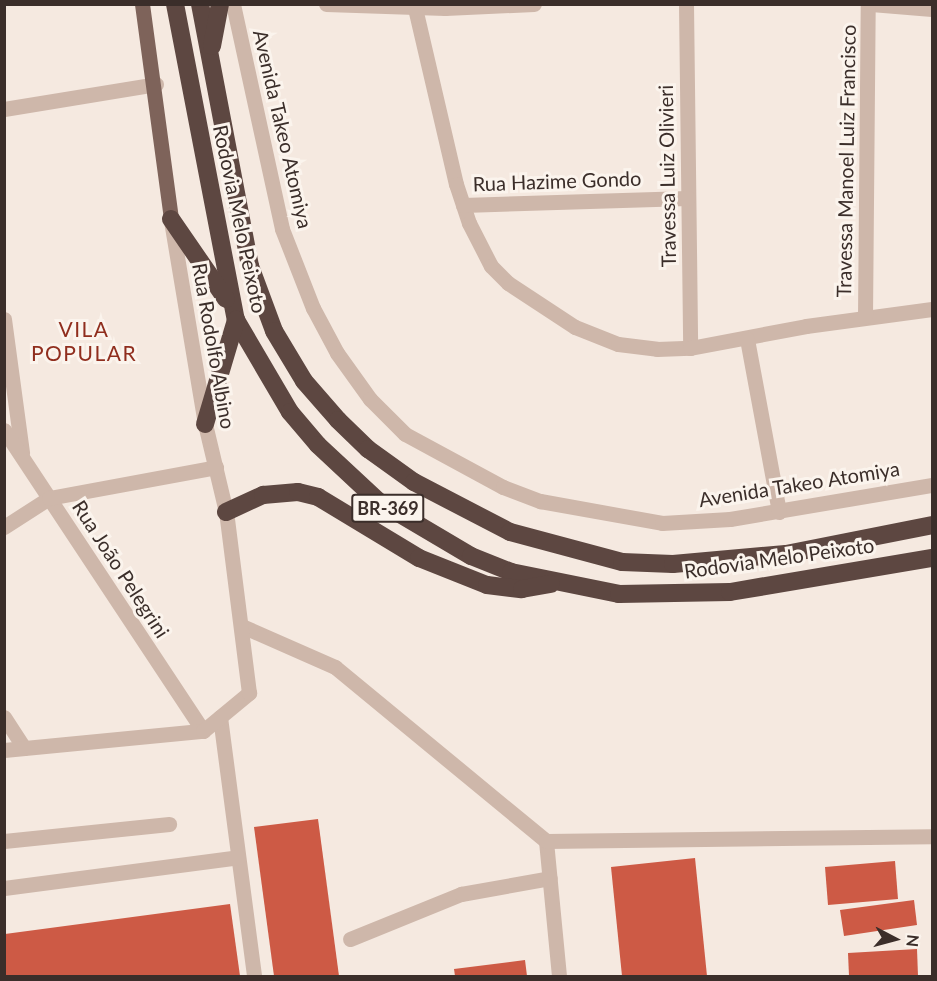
<!DOCTYPE html>
<html>
<head>
<meta charset="utf-8">
<style>
  body { margin:0 }
  #map { position:relative; width:937px; height:981px; overflow:hidden; background:#f5e9e0; font-family:Lato,sans-serif }
  div>[style] { position:absolute }
  .building>* { inset:0; background:#cd5a45 }
  .minor>* { height:15px; margin:-7.5px; padding:0 7.5px; transform-origin:7.5px; border-radius:7.5px; background:#ceb7aa }
  .major>* { height:15px; margin:-7.5px; padding:0 7.5px; transform-origin:7.5px; border-radius:7.5px; background:#7e635a }
  .highway>* { height:18px; margin:-9px; padding:0 9px; transform-origin:9px; border-radius:9px; background:#5d4741 }
  span { translate:-50% -50%; white-space:nowrap; text-align:center; line-height:1.15; -webkit-text-stroke:6px #fbf4ed; paint-order:stroke }
  .shield-label span { padding:2px 4px; background:#fbf4ed; border:2px solid; border-radius:4px; -webkit-text-stroke-width:0 }
  .shield-label { font-size:18px; color:#3b2e2a; font-weight:700 }
  .street-label { font-size:20px; color:#3b2e2a }
  .neighbourhood-label { font-size:21px; color:#902e1e; letter-spacing:1.5px }
  .frame { position:absolute; inset:0; border:6px solid #3b2e2a; pointer-events:none }
  .north { position:absolute; left:865px; top:909px; width:60px; height:60px; -webkit-text-stroke:4px #fbf4ed; paint-order:stroke; rotate:96deg; font-size:16px; font-weight:700; line-height:24px; text-align:center; color:#3b2e2a }
  .north::after { content:''; display:block; margin:auto; width:21px; height:27px; background:#3b2e2a; clip-path:polygon(50% 0,100% 100%,50% 72%,0 100%) }
</style>
</head>
<body>
<div id="map">
  <div class="building">
    <div style="clip-path:polygon(318px 819px,339px 976px,274px 976px,254px 827px)"></div>
    <div style="clip-path:polygon(695px 858px,707px 976px,622px 976px,611px 867px)"></div>
    <div style="clip-path:polygon(895px 861px,898px 899px,828px 905px,825px 867px)"></div>
    <div style="clip-path:polygon(914px 900px,917px 925px,844px 936px,840px 910px)"></div>
    <div style="clip-path:polygon(230px 904px,240px 976px,5px 976px,5px 934px)"></div>
    <div style="clip-path:polygon(917px 949px,918px 976px,849px 976px,848px 953px)"></div>
    <div style="clip-path:polygon(525px 960px,527px 976px,455px 976px,454px 969px)"></div>
  </div>
  <div class="minor">
    <div style="left:233px;top:4px;width:230px;rotate:77.7deg"></div>
    <div style="left:282px;top:229px;width:85px;rotate:68.6deg"></div>
    <div style="left:313px;top:308px;width:51px;rotate:61.9deg"></div>
    <div style="left:337px;top:353px;width:57px;rotate:54.3deg"></div>
    <div style="left:370px;top:399px;width:49px;rotate:45deg"></div>
    <div style="left:405px;top:434px;width:111px;rotate:28.4deg"></div>
    <div style="left:503px;top:487px;width:40px;rotate:21deg"></div>
    <div style="left:540px;top:501px;width:124px;rotate:10.2deg"></div>
    <div style="left:662px;top:523px;width:68px;rotate:-3.4deg"></div>
    <div style="left:730px;top:519px;width:205px;rotate:-9.6deg"></div>
    <div style="left:326px;top:4px;width:119px;rotate:1.9deg"></div>
    <div style="left:445px;top:8px;width:89px;rotate:-2.6deg"></div>
    <div style="left:686px;top:4px;width:344px;rotate:89.3deg"></div>
    <div style="left:871px;top:4px;width:61px;rotate:4.7deg"></div>
    <div style="left:415px;top:8px;width:181px;rotate:76.9deg"></div>
    <div style="left:456px;top:184px;width:41px;rotate:71.6deg"></div>
    <div style="left:469px;top:223px;width:48px;rotate:62.9deg"></div>
    <div style="left:491px;top:266px;width:24px;rotate:45deg"></div>
    <div style="left:508px;top:283px;width:80px;rotate:33.3deg"></div>
    <div style="left:575px;top:327px;width:46px;rotate:21.6deg"></div>
    <div style="left:618px;top:344px;width:39px;rotate:7deg"></div>
    <div style="left:657px;top:349px;width:33px;rotate:-2deg"></div>
    <div style="left:690px;top:348px;width:118px;rotate:-10.7deg"></div>
    <div style="left:806px;top:326px;width:127px;rotate:-7.7deg"></div>
    <div style="left:4px;top:109px;width:154px;rotate:-9.3deg"></div>
    <div style="left:463px;top:205px;width:225px;rotate:-1.8deg"></div>
    <div style="left:865px;top:317px;width:313px;rotate:-89.5deg"></div>
    <div style="left:4px;top:319px;width:135px;rotate:82.3deg"></div>
    <div style="left:747px;top:339px;width:176px;rotate:79.5deg"></div>
    <div style="left:4px;top:430px;width:361px;rotate:56.5deg"></div>
    <div style="left:4px;top:527px;width:54px;rotate:-32.8deg"></div>
    <div style="left:49px;top:498px;width:170px;rotate:-10.5deg"></div>
    <div style="left:242px;top:626px;width:102px;rotate:23.8deg"></div>
    <div style="left:335px;top:667px;width:273px;rotate:39.5deg"></div>
    <div style="left:4px;top:717px;width:37px;rotate:57deg"></div>
    <div style="left:220px;top:717px;width:261px;rotate:82.5deg"></div>
    <div style="left:4px;top:750px;width:200px;rotate:-5.5deg"></div>
    <div style="left:203px;top:731px;width:60px;rotate:-39.6deg"></div>
    <div style="left:249px;top:693px;width:182px;rotate:-97.2deg"></div>
    <div style="left:226px;top:512px;width:90px;rotate:-103.4deg"></div>
    <div style="left:205px;top:424px;width:206px;rotate:-99.5deg"></div>
    <div style="left:4px;top:841px;width:166px;rotate:-5.9deg"></div>
    <div style="left:4px;top:888px;width:236px;rotate:-7.5deg"></div>
    <div style="left:350px;top:939px;width:120px;rotate:-22.1deg"></div>
    <div style="left:461px;top:894px;width:90px;rotate:-10.2deg"></div>
    <div style="left:559px;top:976px;width:136px;rotate:-95.5deg"></div>
    <div style="left:546px;top:841px;width:386px;rotate:-0.7deg"></div>
  </div>
  <div class="major">
    <div style="left:142px;top:4px;width:217px;rotate:82.3deg"></div>
  </div>
  <div class="highway">
    <div style="left:175px;top:4px;width:322px;rotate:79.1deg"></div>
    <div style="left:236px;top:320px;width:107px;rotate:59.6deg"></div>
    <div style="left:290px;top:412px;width:43px;rotate:49.7deg"></div>
    <div style="left:318px;top:445px;width:82px;rotate:43deg"></div>
    <div style="left:378px;top:501px;width:108px;rotate:30.6deg"></div>
    <div style="left:471px;top:556px;width:43px;rotate:21.8deg"></div>
    <div style="left:511px;top:572px;width:110px;rotate:11.5deg"></div>
    <div style="left:619px;top:594px;width:111px;rotate:-1deg"></div>
    <div style="left:730px;top:592px;width:205px;rotate:-9.6deg"></div>
    <div style="left:200px;top:4px;width:267px;rotate:79.2deg"></div>
    <div style="left:250px;top:266px;width:69px;rotate:69.7deg"></div>
    <div style="left:274px;top:331px;width:58px;rotate:59deg"></div>
    <div style="left:304px;top:381px;width:52px;rotate:48.9deg"></div>
    <div style="left:338px;top:420px;width:42px;rotate:44deg"></div>
    <div style="left:368px;top:449px;width:57px;rotate:35.7deg"></div>
    <div style="left:414px;top:482px;width:108px;rotate:27.5deg"></div>
    <div style="left:510px;top:532px;width:116px;rotate:15deg"></div>
    <div style="left:622px;top:562px;width:51px;rotate:2.2deg"></div>
    <div style="left:673px;top:564px;width:113px;rotate:-5.1deg"></div>
    <div style="left:786px;top:554px;width:149px;rotate:-11.2deg"></div>
    <div style="left:212px;top:46px;width:43px;rotate:-79.2deg"></div>
    <div style="left:171px;top:219px;width:97px;rotate:55.5deg"></div>
    <div style="left:205px;top:424px;width:109px;rotate:-73.4deg"></div>
    <div style="left:226px;top:512px;width:41px;rotate:-24.7deg"></div>
    <div style="left:263px;top:495px;width:35px;rotate:-5deg"></div>
    <div style="left:298px;top:492px;width:21px;rotate:14deg"></div>
    <div style="left:318px;top:497px;width:118px;rotate:31.1deg"></div>
    <div style="left:419px;top:558px;width:73px;rotate:21.7deg"></div>
    <div style="left:487px;top:585px;width:35px;rotate:7deg"></div>
    <div style="left:522px;top:589px;width:29px;rotate:-10deg"></div>
  </div>
  <div class="shield-label">
    <span style="left:388px;top:508px">BR-369</span>
  </div>
  <div class="street-label">
    <span style="left:283px;top:129px;rotate:77deg">Avenida Takeo Atomiya</span>
    <span style="left:846px;top:161px;rotate:-89deg">Travessa Manoel Luiz Francisco</span>
    <span style="left:667px;top:176px;rotate:-91deg">Travessa Luiz Olivieri</span>
    <span style="left:557px;top:181px;rotate:-2deg">Rua Hazime Gondo</span>
    <span style="left:240px;top:219px;rotate:78deg">Rodovia Melo Peixoto</span>
    <span style="left:214px;top:346px;rotate:80deg">Rua Rodolfo Albino</span>
    <span style="left:799px;top:484px;rotate:-9deg">Avenida Takeo Atomiya</span>
    <span style="left:779px;top:558px;rotate:-8deg">Rodovia Melo Peixoto</span>
    <span style="left:121px;top:569px;rotate:57deg">Rua João Pelegrini</span>
  </div>
  <div class="neighbourhood-label">
    <span style="left:84px;top:341px">VILA<br>POPULAR</span>
  </div>
  <div class="frame"></div>
  <div class="north">N</div>
</div>
</body>
</html>
